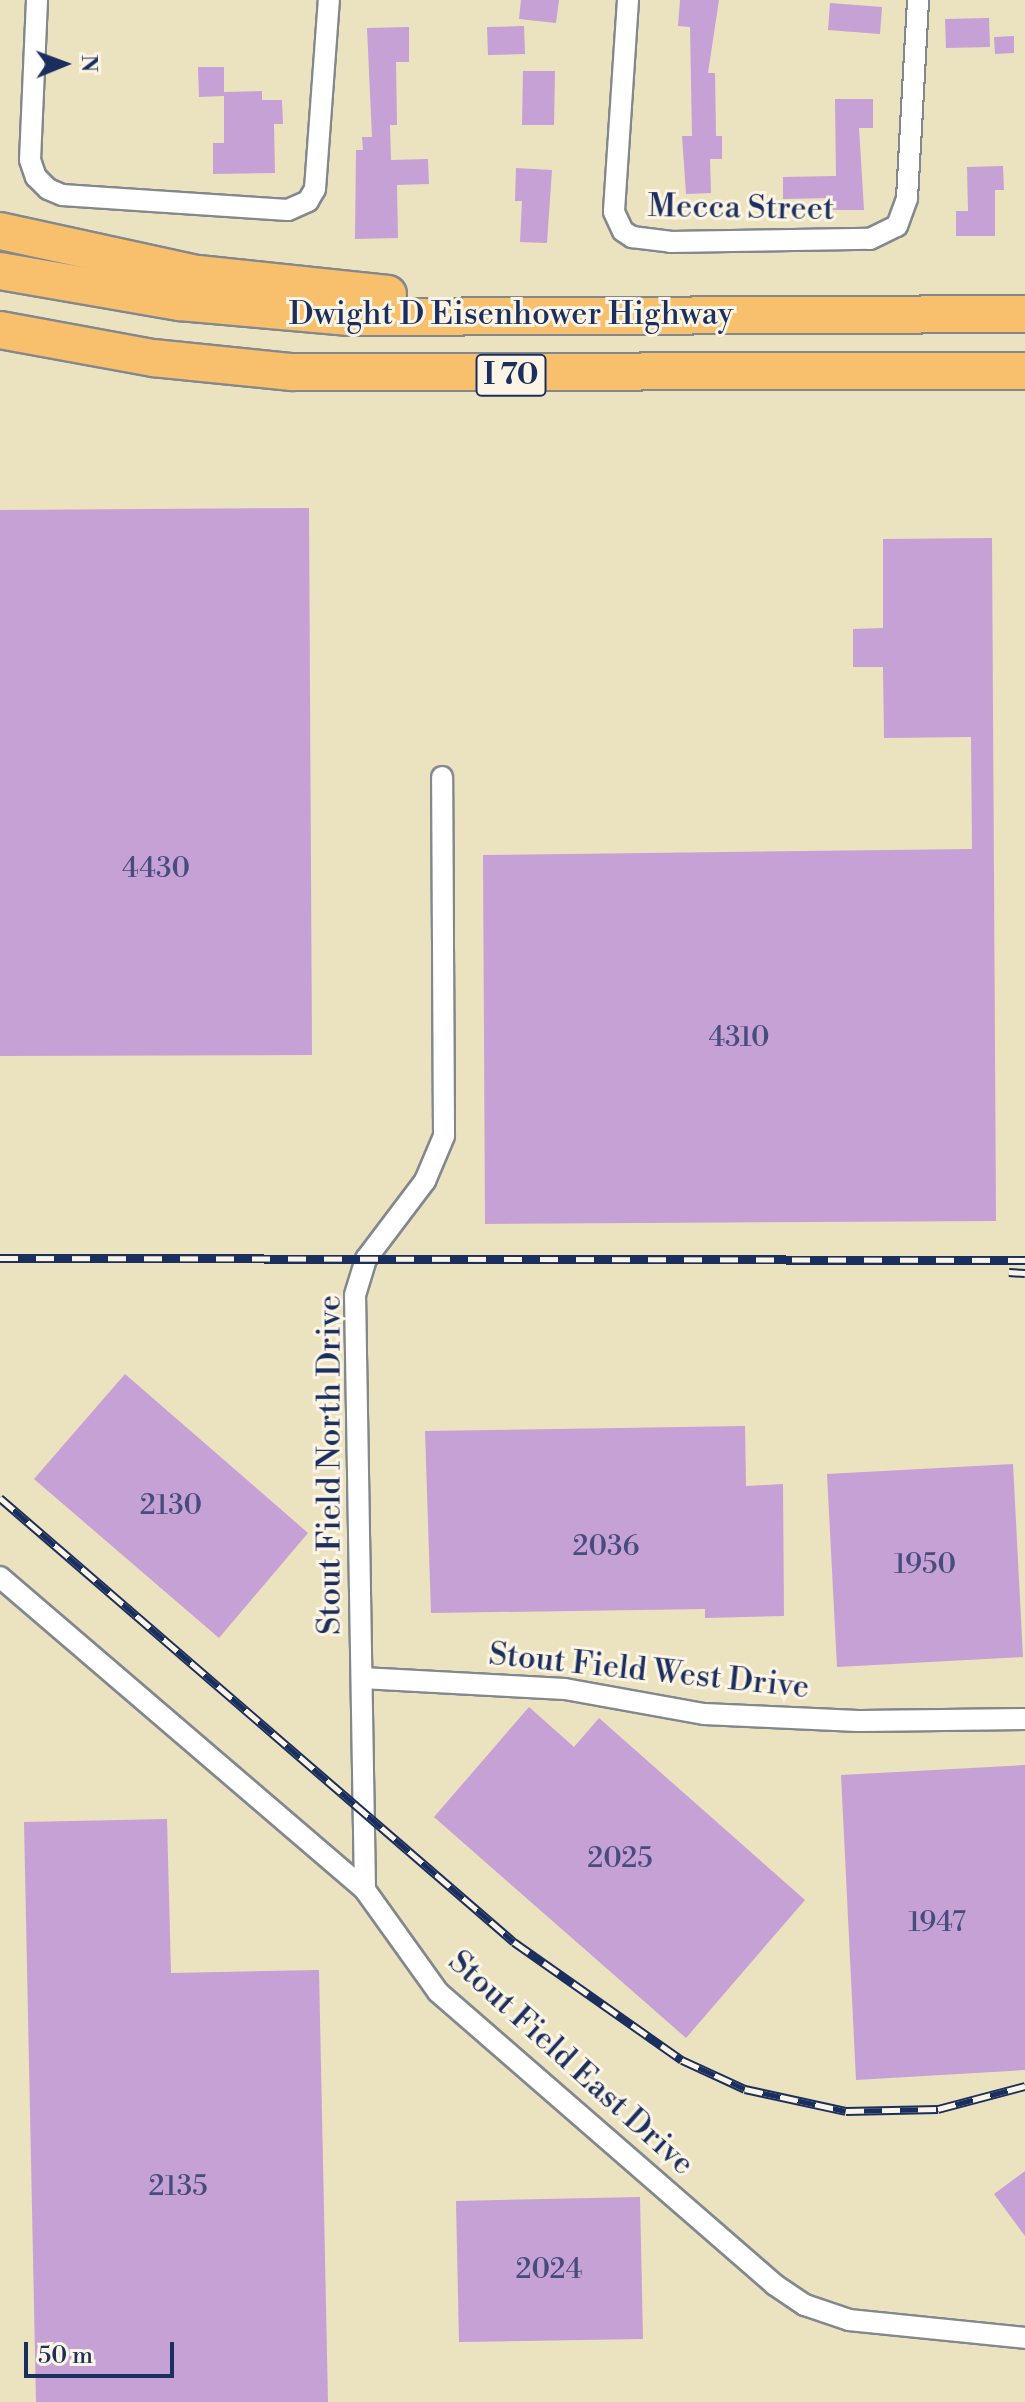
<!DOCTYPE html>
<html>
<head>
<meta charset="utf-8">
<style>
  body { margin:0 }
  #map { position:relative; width:1025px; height:2402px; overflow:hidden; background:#ebe2c0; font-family:"Libre Bodoni",serif }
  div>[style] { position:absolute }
  .building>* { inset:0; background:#c5a1d5 }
  .roads { filter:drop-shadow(2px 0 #83888f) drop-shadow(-2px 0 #83888f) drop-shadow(0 2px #83888f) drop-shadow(0 -2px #83888f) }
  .street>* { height:20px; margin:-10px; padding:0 10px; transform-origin:10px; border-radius:10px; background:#fff }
  .highway>* { height:36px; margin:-18px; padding:0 18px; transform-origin:18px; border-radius:18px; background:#f8bf6c }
  .rail>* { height:9px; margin-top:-4.5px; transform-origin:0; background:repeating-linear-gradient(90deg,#fcf5e5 0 18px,#1b2f5e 0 36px); box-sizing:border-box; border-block:2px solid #1b2f5e }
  span { translate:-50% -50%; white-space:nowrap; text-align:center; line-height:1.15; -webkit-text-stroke:6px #fcf5e5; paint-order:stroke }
  .number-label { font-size:28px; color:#464c7c }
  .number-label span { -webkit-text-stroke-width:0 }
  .shield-label span { padding:2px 6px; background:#fcf5e5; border:2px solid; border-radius:6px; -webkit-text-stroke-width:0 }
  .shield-label { font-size:30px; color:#1b2f5e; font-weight:700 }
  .street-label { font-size:32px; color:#1b2f5e }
  .north { position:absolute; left:24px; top:24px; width:80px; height:80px; -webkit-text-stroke:6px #fcf5e5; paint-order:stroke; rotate:89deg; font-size:22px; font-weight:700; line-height:32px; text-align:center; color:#1b2f5e }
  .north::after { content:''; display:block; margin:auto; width:28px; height:36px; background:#1b2f5e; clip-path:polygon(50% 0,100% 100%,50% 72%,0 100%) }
  .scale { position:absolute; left:24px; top:2342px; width:150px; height:36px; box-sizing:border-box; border:4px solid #1b2f5e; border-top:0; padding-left:10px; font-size:24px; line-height:28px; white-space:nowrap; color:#1b2f5e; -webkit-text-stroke:6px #fcf5e5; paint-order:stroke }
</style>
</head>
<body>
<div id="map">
  <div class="building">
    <div style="clip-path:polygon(521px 0,559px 0,556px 23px,519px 19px)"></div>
    <div style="clip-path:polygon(680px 0,719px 0,708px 73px,715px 73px,716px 136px,722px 136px,722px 159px,710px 159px,711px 193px,686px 194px,682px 136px,692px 136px,690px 27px,678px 26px)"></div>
    <div style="clip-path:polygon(830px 3px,882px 7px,880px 34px,828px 30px)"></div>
    <div style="clip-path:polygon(989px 18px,990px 47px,946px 48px,945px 19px)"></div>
    <div style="clip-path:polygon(524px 26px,525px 54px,488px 55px,487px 27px)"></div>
    <div style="clip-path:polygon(409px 27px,409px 62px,396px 62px,397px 125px,390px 125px,391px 160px,428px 159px,429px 184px,397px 185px,398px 238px,355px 239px,356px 150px,363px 150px,362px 137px,372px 137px,367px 28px)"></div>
    <div style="clip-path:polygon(1014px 36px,1014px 53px,995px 54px,994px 37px)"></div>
    <div style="clip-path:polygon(198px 67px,224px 67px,224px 92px,262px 91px,262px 100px,282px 100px,283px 124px,274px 124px,275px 173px,213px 174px,213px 143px,224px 143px,224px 96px,199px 97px)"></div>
    <div style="clip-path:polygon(523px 71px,555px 71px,554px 125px,522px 125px)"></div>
    <div style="clip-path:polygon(835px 99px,873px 99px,873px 128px,859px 128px,864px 210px,832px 210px,832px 198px,783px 199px,783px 177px,836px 176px)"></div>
    <div style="clip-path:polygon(1003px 166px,1004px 190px,995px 190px,995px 236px,956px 236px,956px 211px,968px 211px,967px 167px)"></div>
    <div style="clip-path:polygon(516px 168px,552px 170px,547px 243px,520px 242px,522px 201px,515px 201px)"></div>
    <div style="clip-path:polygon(309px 508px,312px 1055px,0 1056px,0 510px)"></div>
    <div style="clip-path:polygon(992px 538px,996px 1221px,485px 1224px,483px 855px,972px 849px,971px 737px,884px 738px,883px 667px,853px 667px,853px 629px,883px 628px,883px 539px)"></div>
    <div style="clip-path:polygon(125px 1374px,308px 1533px,219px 1638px,34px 1479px)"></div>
    <div style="clip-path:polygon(745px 1426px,746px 1486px,783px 1484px,784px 1616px,705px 1618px,705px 1609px,431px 1613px,425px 1431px)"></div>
    <div style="clip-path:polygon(1013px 1464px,1023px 1657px,837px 1667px,827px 1474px)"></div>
    <div style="clip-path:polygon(529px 1707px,574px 1747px,599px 1718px,805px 1900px,686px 2038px,434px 1817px)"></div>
    <div style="clip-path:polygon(1025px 1765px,1025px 2070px,856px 2080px,841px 1775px)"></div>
    <div style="clip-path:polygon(167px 1819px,171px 1973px,319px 1970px,328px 2402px,36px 2402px,24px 1822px)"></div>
    <div style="clip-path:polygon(1025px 2171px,1025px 2236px,994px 2194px)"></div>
    <div style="clip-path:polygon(640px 2197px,643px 2339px,459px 2342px,456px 2201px)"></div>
  </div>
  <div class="roads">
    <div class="street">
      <div style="left:37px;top:0;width:160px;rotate:92.5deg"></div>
      <div style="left:30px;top:160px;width:18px;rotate:71deg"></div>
      <div style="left:36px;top:177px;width:17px;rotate:45deg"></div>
      <div style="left:48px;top:189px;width:15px;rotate:23deg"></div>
      <div style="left:62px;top:195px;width:226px;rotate:3.8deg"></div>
      <div style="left:288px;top:210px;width:22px;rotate:-24deg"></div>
      <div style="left:308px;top:201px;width:14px;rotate:-60deg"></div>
      <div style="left:315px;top:189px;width:190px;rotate:-85.8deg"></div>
      <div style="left:628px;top:0;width:212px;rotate:93.8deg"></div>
      <div style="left:614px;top:212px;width:21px;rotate:65deg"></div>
      <div style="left:623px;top:231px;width:11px;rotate:34deg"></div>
      <div style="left:632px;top:237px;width:38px;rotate:7deg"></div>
      <div style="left:670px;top:242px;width:200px;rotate:-0.9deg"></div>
      <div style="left:870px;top:239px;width:30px;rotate:-26deg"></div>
      <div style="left:897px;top:226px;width:30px;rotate:-70deg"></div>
      <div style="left:907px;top:198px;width:198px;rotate:-86.8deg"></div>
      <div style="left:0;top:1577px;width:481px;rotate:40.6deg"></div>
      <div style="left:365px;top:1890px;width:125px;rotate:54.4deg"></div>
      <div style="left:438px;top:1992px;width:447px;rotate:41deg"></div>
      <div style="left:775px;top:2285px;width:36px;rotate:34deg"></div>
      <div style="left:805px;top:2305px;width:46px;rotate:18.8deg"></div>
      <div style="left:849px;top:2320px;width:177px;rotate:5.8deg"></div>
      <div style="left:362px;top:1678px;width:203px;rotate:3.1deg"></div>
      <div style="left:565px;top:1689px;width:141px;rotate:10.2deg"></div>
      <div style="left:704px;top:1714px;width:154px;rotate:2.6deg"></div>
      <div style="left:858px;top:1721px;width:167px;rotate:-0.7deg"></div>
      <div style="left:365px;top:1890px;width:595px;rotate:-90.96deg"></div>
      <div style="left:355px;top:1295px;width:38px;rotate:-73deg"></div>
      <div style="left:366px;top:1259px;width:98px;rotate:-52.9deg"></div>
      <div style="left:425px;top:1181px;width:49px;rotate:-67.1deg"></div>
      <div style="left:444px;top:1136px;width:359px;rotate:-90.3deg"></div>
    </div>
    <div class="highway">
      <div style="left:0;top:231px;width:203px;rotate:12.3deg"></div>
      <div style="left:198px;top:274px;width:191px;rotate:6deg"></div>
      <div style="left:0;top:271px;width:183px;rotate:9.8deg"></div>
      <div style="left:180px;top:302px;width:170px;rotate:5.1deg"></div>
      <div style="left:349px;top:317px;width:676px;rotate:-0.25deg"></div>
      <div style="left:0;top:330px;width:156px;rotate:10.4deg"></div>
      <div style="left:153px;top:358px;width:140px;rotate:5.8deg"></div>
      <div style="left:292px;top:372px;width:733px;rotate:-0.08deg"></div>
    </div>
  </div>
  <div class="rail">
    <div style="left:0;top:1258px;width:1025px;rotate:0.11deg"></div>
    <div style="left:1009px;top:1272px;width:16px;rotate:4deg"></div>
    <div style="left:0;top:1498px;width:679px;rotate:40.82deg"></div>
    <div style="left:514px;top:1942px;width:205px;rotate:35.1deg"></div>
    <div style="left:682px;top:2060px;width:69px;rotate:24.7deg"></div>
    <div style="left:745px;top:2089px;width:103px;rotate:12.3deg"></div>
    <div style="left:846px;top:2111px;width:92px;rotate:-1.2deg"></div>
    <div style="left:938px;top:2109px;width:90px;rotate:-14.8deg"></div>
  </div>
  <div class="number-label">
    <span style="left:156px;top:869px">4430</span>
    <span style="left:739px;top:1038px">4310</span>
    <span style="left:171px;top:1506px">2130</span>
    <span style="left:606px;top:1547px">2036</span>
    <span style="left:925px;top:1565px">1950</span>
    <span style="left:620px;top:1859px">2025</span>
    <span style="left:937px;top:1923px">1947</span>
    <span style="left:178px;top:2187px">2135</span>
    <span style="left:549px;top:2270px">2024</span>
  </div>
  <div class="shield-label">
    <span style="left:511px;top:375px">I 70</span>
  </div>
  <div class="street-label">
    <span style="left:741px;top:208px;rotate:1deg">Mecca Street</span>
    <span style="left:511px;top:314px">Dwight D Eisenhower Highway</span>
    <span style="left:330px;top:1465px;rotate:-90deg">Stout Field North Drive</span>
    <span style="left:649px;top:1671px;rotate:6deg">Stout Field West Drive</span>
    <span style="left:571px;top:2063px;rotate:42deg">Stout Field East Drive</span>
  </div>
  <div class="north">N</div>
  <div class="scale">50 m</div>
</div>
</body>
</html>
